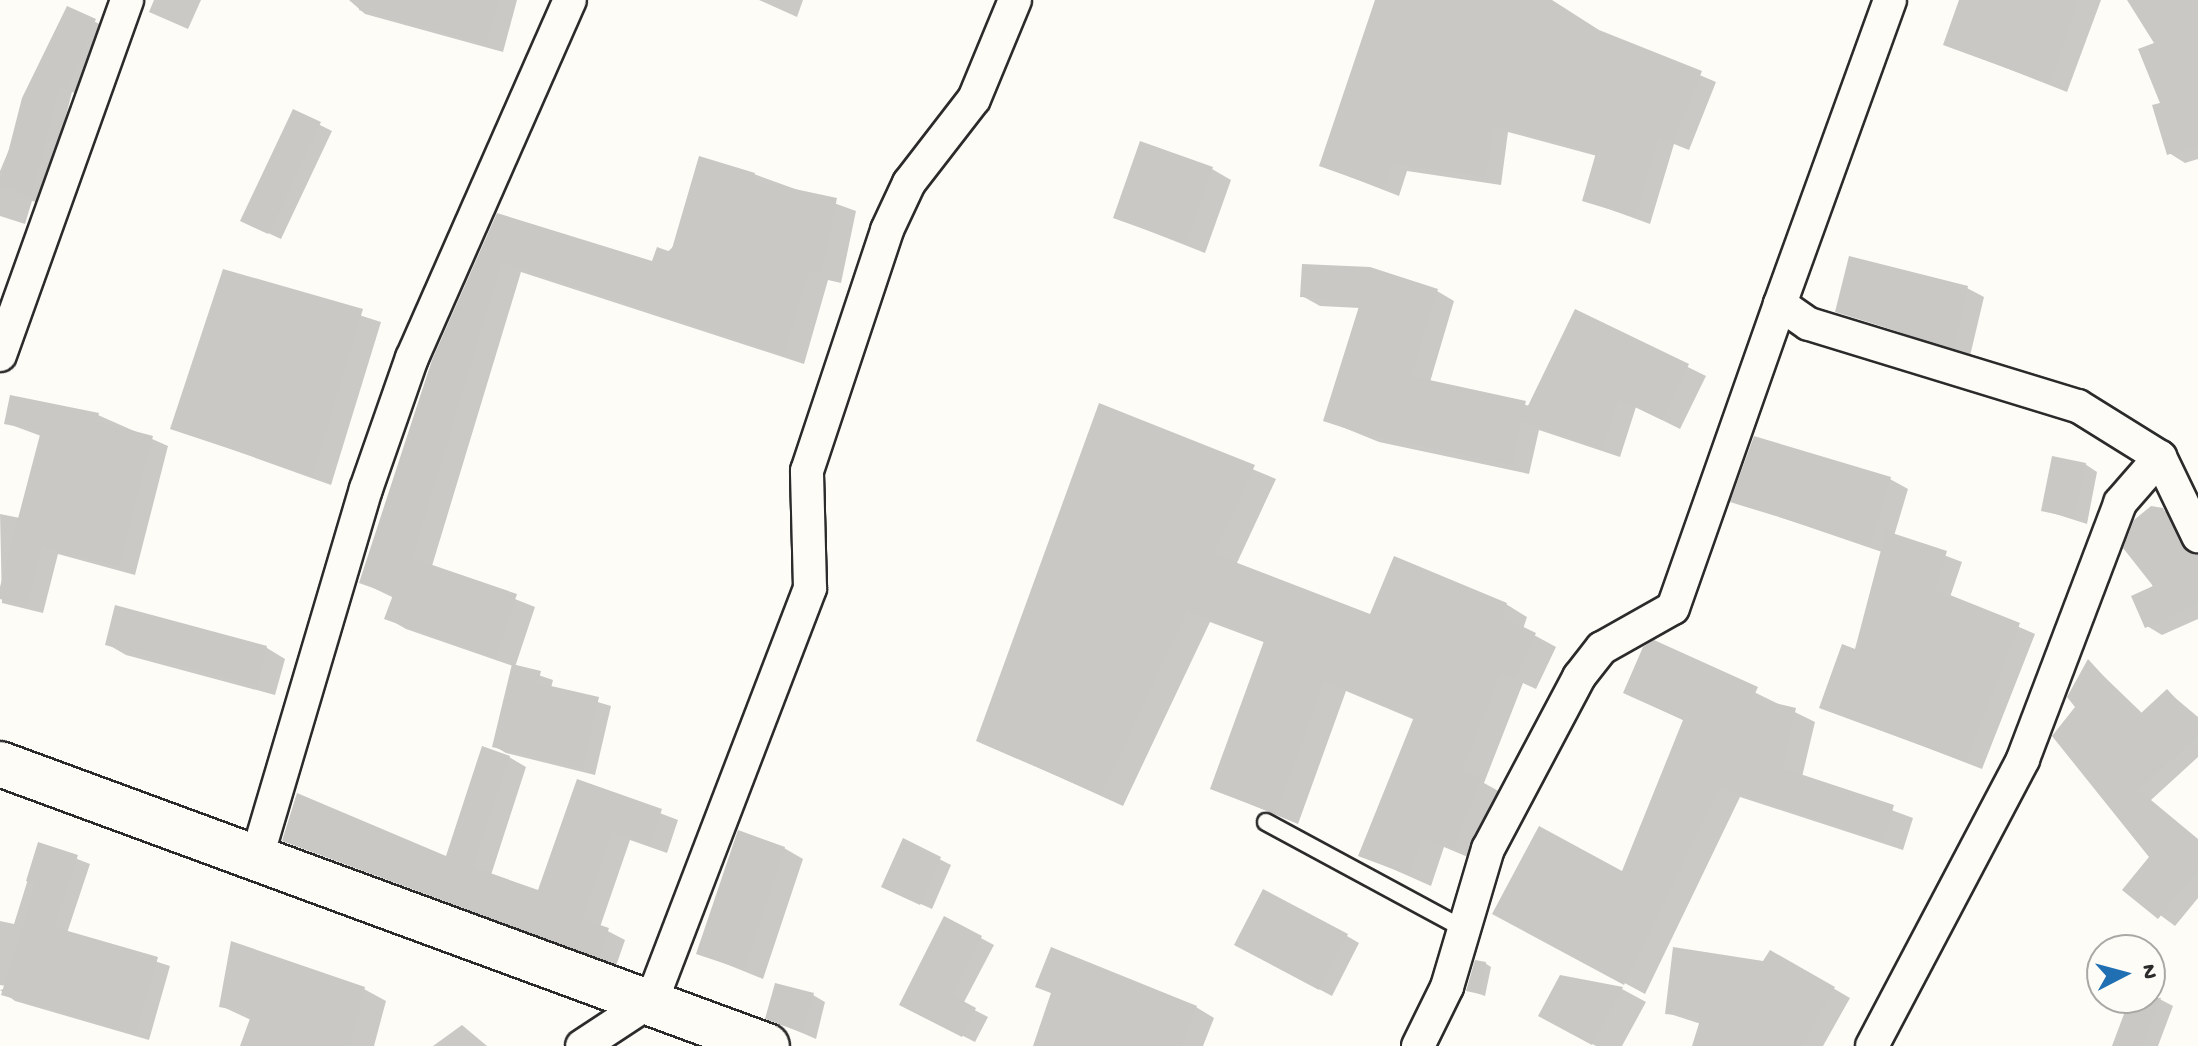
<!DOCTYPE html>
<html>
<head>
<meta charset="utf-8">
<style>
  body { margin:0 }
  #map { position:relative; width:2198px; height:1046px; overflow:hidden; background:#fdfcf7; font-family:"Gochi Hand",sans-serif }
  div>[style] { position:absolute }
  .shadow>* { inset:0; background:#0003 }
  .building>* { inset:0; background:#c9c8c4 }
  .roads { filter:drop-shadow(2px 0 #2b2b2b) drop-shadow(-2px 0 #2b2b2b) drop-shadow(0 2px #2b2b2b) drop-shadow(0 -2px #2b2b2b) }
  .lane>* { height:16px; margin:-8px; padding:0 8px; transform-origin:8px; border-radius:8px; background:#fdfcf7 }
  .street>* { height:32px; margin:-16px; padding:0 16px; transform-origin:16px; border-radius:16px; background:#fdfcf7 }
  .secondary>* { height:44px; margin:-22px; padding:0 22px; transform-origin:22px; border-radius:22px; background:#fdfcf7 }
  span { translate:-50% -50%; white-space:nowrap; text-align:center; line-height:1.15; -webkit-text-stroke:6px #fdfcf7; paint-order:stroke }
  .north { position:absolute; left:2086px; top:934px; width:80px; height:80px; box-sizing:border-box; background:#fdfcf7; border:2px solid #a9a8a5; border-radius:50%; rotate:84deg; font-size:22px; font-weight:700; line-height:32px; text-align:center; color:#2b2b2b }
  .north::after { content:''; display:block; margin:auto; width:28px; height:36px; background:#1f6fb2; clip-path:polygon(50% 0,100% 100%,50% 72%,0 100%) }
</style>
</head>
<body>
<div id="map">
  <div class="shadow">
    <div style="clip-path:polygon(154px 0,201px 0,188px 29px,149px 12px)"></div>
    <div style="clip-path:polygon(349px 0,517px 0,503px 52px,365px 14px)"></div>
    <div style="clip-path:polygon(759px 0,803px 0,797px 17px)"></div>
    <div style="clip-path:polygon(1377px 0,1547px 0,1601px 33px,1716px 82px,1689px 150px,1674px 144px,1650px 224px,1584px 200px,1597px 156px,1508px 132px,1501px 185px,1407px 171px,1399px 196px,1322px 166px)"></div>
    <div style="clip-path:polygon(1961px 0,2101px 0,2067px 92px,1945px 44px)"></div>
    <div style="clip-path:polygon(2130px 0,2198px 0,2198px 159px,2185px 163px,2169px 153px,2157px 44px)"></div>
    <div style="clip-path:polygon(68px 9px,108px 28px,80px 95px,72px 92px,44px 204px,32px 201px,25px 224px,0 216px,0 171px)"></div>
    <div style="clip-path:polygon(294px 112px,332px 131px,281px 239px,255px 227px)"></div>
    <div style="clip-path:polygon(1212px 169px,1231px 180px,1205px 253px,1116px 218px)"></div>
    <div style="clip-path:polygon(754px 174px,856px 211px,841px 283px,828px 280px,804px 364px,521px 272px,432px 566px,535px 607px,515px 667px,553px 680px,551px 688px,611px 706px,595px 775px,506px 753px,494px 746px,513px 666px,406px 629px,387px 618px,394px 598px,361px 582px,498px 215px,654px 264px)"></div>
    <div style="clip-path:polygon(224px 272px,381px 322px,331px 485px,172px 428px)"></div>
    <div style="clip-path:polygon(1967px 288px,1984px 297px,1970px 356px,1837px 311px)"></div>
    <div style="clip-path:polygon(1437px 291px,1454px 301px,1430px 382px,1530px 406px,1576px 312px,1706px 376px,1680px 429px,1636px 407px,1620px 457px,1539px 430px,1529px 474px,1379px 442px,1325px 420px,1360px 308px,1320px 306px,1302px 296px)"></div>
    <div style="clip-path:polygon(1101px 406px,1276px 479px,1236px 565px,1371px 617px,1506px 604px,1527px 617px,1523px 629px,1556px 647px,1536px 689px,1523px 683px,1484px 783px,1502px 793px,1475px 860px,1444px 847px,1431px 886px,1361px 855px,1415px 720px,1346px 691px,1298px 824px,1213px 789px,1266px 643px,1210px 622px,1123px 806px,978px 740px)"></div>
    <div style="clip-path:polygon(98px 415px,168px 446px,135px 575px,58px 554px,43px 613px,2px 603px,0 514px,20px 518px,41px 436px,6px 423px)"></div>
    <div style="clip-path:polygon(2085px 464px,2097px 472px,2087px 524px,2043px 510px)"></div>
    <div style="clip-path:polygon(1890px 479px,1908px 489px,1894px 536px,1962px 562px,1950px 597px,2035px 634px,1982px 769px,1822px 707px,1856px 651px,1882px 552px,1733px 501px)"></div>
    <div style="clip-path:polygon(2163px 510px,2179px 519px,2198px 554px,2198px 619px,2162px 635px,2147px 626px)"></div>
    <div style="clip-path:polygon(117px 607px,267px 648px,285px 659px,275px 695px,126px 655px,107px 644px)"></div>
    <div style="clip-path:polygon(1654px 643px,1815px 722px,1802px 777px,1913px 818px,1903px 850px,1740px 797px,1645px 994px,1515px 924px,1623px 874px,1685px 721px,1625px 692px)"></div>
    <div style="clip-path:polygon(2089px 662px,2143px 714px,2167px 691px,2198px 717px,2198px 757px,2151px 800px,2198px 839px,2198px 898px,2175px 926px,2125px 889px,2152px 857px,2078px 706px)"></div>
    <div style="clip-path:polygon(509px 757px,526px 767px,491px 875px,539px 892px,578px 782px,678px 820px,667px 853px,630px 840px,600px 927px,625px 940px,616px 966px,284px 840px,447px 859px)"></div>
    <div style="clip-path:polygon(904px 841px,951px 865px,932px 909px,894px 892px)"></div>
    <div style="clip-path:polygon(39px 844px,90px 864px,67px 933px,170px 966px,149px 1040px,15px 1001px,0 990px,13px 987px,0 985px,0 921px,14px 924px)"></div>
    <div style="clip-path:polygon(784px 848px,803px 859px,763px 979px,699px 953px)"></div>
    <div style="clip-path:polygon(945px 919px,994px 945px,963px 1004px,988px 1017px,975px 1042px,914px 1011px)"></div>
    <div style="clip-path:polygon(1347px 936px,1359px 943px,1332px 996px,1249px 952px)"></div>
    <div style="clip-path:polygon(1771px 952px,1850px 998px,1823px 1046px,1715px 1046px,1701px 1024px,1667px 1013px,1765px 963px)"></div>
    <div style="clip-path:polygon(1485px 963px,1491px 967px,1485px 996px,1468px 990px)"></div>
    <div style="clip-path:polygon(1561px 978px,1622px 989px,1646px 1002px,1622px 1046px,1596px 1046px,1565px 1029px)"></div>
    <div style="clip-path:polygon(1038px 986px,1196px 1007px,1214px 1018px,1203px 1046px,1035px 1046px,1053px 994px)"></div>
    <div style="clip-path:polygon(364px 989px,386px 1001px,374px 1046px,242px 1046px,251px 1020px,221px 1006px)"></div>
    <div style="clip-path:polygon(2150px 994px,2173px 1006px,2158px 1046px,2114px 1046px,2132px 998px)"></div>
    <div style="clip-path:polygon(813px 995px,825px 1002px,816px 1039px,768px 1018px)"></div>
    <div style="clip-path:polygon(462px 1025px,487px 1046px,433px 1046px)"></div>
  </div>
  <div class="building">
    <div style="clip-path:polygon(361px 0,498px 0,486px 44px,359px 10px)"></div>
    <div style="clip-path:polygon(1375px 0,1552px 0,1599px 30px,1702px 71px,1673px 143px,1659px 138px,1635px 217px,1582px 201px,1596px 153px,1493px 125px,1486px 177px,1392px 164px,1384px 189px,1319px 166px)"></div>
    <div style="clip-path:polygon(1959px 0,2078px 0,2050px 84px,1943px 45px)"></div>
    <div style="clip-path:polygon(2127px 0,2198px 0,2198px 145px,2167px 155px,2152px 105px,2160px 103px,2138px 49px,2154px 43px)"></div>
    <div style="clip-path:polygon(67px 6px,96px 19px,67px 90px,60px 87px,31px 198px,0 184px,22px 98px)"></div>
    <div style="clip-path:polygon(293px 109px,321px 122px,268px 234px,240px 221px)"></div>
    <div style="clip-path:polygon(1140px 141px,1213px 167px,1186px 244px,1113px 218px)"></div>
    <div style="clip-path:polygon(699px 156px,755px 173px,753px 180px,837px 198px,822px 273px,809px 270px,784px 355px,502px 262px,412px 558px,517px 594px,495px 658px,384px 619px,393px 595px,359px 583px,432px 360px,497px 213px,652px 261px,657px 247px,671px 252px)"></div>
    <div style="clip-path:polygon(1849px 256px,1968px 286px,1953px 348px,1835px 312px)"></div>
    <div style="clip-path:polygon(1302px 264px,1370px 267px,1438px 289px,1411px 376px,1526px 401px,1522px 418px,1575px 309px,1689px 364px,1662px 420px,1618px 399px,1602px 449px,1521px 421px,1512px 465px,1360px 433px,1323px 421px,1361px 300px,1300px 297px)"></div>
    <div style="clip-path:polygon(223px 269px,363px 309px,312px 476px,170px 429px)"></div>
    <div style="clip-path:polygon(10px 395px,99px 413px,97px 421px,153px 436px,119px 567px,42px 547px,27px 606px,0 599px,0 587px,41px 431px,4px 424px)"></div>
    <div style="clip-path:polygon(1099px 403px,1255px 465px,1214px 554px,1370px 614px,1394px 556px,1507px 603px,1501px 616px,1536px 633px,1514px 678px,1501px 672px,1462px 771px,1481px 779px,1453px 849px,1422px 837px,1409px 875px,1358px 856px,1414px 717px,1324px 681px,1276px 814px,1210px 789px,1264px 641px,1187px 611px,1101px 795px,976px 741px)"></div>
    <div style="clip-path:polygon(1754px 436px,1891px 477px,1870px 545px,1730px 502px)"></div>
    <div style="clip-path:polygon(2052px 456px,2086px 463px,2074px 518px,2041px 511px)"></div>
    <div style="clip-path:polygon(2151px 506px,2163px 508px,2181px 545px,2198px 555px,2198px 604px,2145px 628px,2131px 596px,2153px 586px,2123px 548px,2134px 520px)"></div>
    <div style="clip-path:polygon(1886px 531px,1947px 551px,1935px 589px,2020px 623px,1966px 762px,1819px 708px,1842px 644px,1855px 649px)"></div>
    <div style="clip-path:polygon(115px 605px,267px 646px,257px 686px,105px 645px)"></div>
    <div style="clip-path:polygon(1654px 640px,1758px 687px,1753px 698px,1796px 708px,1782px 768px,1894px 805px,1883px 841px,1720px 787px,1624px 985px,1492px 914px,1539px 826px,1622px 871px,1683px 720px,1623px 693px,1643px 647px)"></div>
    <div style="clip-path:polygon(2088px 659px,2139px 715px,2167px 689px,2198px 723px,2198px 735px,2138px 791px,2198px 840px,2198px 870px,2158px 919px,2122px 890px,2149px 857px,2052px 736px,2075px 707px,2067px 697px)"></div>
    <div style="clip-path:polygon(512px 664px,541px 671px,538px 683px,599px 697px,582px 769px,492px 747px)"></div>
    <div style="clip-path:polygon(482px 746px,510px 756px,473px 867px,538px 890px,577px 779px,662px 809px,650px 845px,612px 832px,582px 919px,609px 928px,599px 958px,282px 841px,297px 793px,446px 856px)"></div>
    <div style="clip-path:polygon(738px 830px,785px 847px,744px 970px,696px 954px)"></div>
    <div style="clip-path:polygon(903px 838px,941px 857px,920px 905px,881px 887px)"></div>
    <div style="clip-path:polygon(38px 842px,78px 855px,54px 927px,158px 957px,136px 1034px,1px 995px,36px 884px,26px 881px)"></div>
    <div style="clip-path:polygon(1263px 889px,1348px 934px,1319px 990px,1234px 945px)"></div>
    <div style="clip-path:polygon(944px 916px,982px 936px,952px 995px,976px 1008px,962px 1037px,899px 1005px)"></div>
    <div style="clip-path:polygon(231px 941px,365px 987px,350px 1046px,240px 1046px,252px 1013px,219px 1007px)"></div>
    <div style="clip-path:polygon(1051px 947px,1197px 1006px,1181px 1046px,1033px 1046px,1051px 993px,1035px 987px)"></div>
    <div style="clip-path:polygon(1673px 947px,1763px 961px,1770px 950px,1835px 987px,1802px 1046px,1692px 1046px,1701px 1017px,1665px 1014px)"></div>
    <div style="clip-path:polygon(1475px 960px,1486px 962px,1480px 994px,1466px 991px)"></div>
    <div style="clip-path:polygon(1560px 975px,1623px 987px,1592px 1045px,1538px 1016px)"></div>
    <div style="clip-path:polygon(775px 983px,814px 993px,803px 1033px,765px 1019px)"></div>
    <div style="clip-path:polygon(2130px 998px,2161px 998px,2143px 1046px,2112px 1046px)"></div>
  </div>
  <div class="roads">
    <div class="lane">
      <div style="left:1266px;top:822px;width:225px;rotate:28.4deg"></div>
    </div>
    <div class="street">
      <div style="left:1780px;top:304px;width:323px;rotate:-70.1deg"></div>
      <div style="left:0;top:355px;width:377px;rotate:-70.3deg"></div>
      <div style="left:256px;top:860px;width:387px;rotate:-73.5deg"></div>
      <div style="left:366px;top:489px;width:139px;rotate:-70.7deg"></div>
      <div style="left:412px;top:358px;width:391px;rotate:-66.2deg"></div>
      <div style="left:582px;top:1046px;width:84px;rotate:-33.3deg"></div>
      <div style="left:652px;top:1000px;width:441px;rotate:-69deg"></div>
      <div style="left:810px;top:588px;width:117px;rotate:-91.5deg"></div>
      <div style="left:807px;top:471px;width:254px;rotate:-71.6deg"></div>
      <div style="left:887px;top:230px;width:52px;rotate:-64.9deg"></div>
      <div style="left:909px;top:183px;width:106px;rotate:-52.3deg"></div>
      <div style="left:974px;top:99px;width:107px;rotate:-67.5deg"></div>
      <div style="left:1418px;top:1046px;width:66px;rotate:-63.8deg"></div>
      <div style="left:1447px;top:987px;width:144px;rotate:-73.5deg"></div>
      <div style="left:1488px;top:849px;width:195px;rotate:-62.1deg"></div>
      <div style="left:1579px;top:677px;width:37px;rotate:-52deg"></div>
      <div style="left:1602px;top:648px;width:81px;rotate:-29.4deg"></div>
      <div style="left:1673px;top:608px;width:322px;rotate:-70.6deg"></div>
      <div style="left:1780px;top:304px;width:35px;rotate:35deg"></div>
      <div style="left:1809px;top:324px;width:281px;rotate:17deg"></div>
      <div style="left:2078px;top:406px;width:97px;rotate:31.9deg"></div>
      <div style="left:2160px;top:457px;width:88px;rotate:64.3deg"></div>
      <div style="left:1872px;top:1046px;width:324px;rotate:-62.2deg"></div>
      <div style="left:2023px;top:759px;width:274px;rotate:-69.2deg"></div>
      <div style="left:2120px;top:503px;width:61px;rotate:-49deg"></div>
    </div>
    <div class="secondary">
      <div style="left:0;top:764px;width:817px;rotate:20.19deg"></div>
    </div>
  </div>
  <div class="north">N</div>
</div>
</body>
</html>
